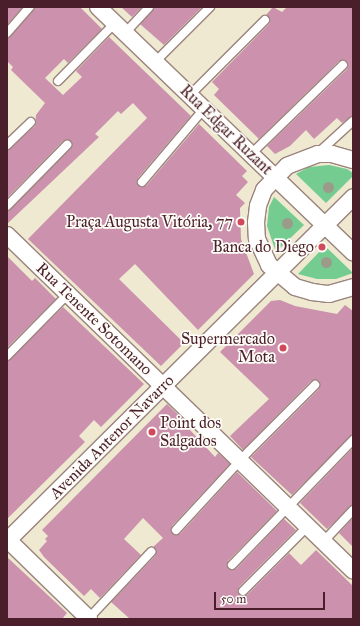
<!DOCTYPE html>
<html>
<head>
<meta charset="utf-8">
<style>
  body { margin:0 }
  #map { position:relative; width:360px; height:626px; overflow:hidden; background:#eee9d0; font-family:"IM FELL Great Primer",serif }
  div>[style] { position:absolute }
  .green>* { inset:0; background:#75cc91 }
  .building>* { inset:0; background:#cb91ad }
  .roads { filter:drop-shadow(1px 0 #9c847e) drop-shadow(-1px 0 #9c847e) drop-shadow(0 1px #9c847e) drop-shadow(0 -1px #9c847e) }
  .lane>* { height:8px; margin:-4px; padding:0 4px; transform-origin:4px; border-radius:4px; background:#fff }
  .street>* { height:16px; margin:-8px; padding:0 8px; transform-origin:8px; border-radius:8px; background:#fff }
  .trees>* { width:11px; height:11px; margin:-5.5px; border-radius:50%; background:#9c9b89 }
  .dots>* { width:11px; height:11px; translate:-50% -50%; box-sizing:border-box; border:2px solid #fdfcf7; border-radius:50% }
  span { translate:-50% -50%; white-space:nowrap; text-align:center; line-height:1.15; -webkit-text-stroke:3.5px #fdfcf7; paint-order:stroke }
  .street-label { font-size:16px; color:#4a1f2b }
  .poi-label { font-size:16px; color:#4a1f2b }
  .right { translate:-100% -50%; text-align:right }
  .left { translate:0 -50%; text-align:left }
  .frame { position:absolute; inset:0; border:8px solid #4a1f2b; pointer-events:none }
  .scale { position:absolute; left:214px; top:592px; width:111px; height:18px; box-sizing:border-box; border:2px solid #4a1f2b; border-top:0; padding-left:5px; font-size:12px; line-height:14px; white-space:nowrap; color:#4a1f2b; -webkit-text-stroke:3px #fdfcf7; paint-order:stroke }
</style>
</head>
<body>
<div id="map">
  <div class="green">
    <div style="clip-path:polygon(329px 165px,347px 169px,353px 173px,353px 176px,326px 203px,296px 174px,309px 167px)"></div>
    <div style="clip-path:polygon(274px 197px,304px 225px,276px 252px,267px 226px,269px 207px)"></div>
    <div style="clip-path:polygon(325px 246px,353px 273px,336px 279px,317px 279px,298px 274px)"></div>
  </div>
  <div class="building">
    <div style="clip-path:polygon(7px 7px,23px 7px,7px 25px)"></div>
    <div style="clip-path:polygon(35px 7px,80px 7px,102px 29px,68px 63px,64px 59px,45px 78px,63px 95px,82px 77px,76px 71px,109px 37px,191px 116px,138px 178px,139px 186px,146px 186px,199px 124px,247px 171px,242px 176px,248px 182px,236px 195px,245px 203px,240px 208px,241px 239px,254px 274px,198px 330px,135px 264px,119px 279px,184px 343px,161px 366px,28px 239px,147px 118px,133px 103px,121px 114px,118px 111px,95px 134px,99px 137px,7px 224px,7px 211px,72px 146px,69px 140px,63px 141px,7px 198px,7px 150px,35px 126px,36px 115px,45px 103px,11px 70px,13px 67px,7px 61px,7px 38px)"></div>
    <div style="clip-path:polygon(121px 7px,142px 7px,132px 17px)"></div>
    <div style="clip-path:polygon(154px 7px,202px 7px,164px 45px,140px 24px)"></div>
    <div style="clip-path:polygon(273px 7px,282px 12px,287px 7px,353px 7px,353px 116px,342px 123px,337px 118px,314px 139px,306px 130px,290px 146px,275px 154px,267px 146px,347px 69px,348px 64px,345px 60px,339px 61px,259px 139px,214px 95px,219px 89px,212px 82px,270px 23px,266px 15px)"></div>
    <div style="clip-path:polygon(7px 256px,32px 281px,35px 278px,56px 299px,7px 348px)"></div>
    <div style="clip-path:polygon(280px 300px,295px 306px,337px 314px,345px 305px,353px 311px,353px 435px,292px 495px,251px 457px,319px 389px,320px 383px,316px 380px,311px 381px,243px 450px,230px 436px,269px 399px,220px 352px,271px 301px)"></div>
    <div style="clip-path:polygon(63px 307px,144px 384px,101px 427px,94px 420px,79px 436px,85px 442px,7px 519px,7px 361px)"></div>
    <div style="clip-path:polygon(167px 404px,192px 428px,190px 430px,215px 457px,218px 453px,230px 464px,172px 526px,172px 534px,180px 534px,237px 472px,277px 511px,228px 561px,228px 569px,236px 569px,284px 519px,296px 530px,239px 587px,239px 595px,247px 595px,289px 553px,301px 565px,316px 550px,353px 586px,353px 619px,130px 619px,111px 602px,155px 556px,156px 551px,153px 547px,163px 538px,143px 518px,124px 539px,141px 555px,100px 598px,91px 589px,84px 596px,44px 557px,39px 550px,47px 541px,45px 539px,48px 536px,42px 530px)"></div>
    <div style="clip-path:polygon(353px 448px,353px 505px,327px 529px,300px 503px)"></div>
    <div style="clip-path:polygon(353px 518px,353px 547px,339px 533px)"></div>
    <div style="clip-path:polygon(7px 557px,67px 613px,62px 619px,7px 619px)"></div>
  </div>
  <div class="roads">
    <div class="lane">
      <div style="left:7px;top:33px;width:35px;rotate:-49deg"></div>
      <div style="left:125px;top:33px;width:35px;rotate:-47deg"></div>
      <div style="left:155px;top:62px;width:78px;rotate:-45deg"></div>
      <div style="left:58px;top:81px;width:81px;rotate:-45.5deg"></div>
      <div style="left:190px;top:95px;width:106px;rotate:-45deg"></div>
      <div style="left:7px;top:145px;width:33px;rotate:-44deg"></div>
      <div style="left:318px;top:153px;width:47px;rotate:-42.4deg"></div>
      <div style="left:251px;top:154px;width:128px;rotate:-44.1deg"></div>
      <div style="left:142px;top:182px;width:96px;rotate:-49.7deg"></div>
      <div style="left:7px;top:206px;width:86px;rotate:-45.5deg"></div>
      <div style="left:7px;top:356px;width:87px;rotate:-45.5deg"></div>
      <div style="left:176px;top:530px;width:106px;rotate:-47.3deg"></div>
      <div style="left:248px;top:452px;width:95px;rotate:-45deg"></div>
      <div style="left:323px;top:542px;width:44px;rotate:-46.8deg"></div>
      <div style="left:232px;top:565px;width:174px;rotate:-45.9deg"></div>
      <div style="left:243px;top:591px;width:92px;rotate:-45deg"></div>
      <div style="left:89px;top:618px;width:91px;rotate:-46.8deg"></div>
    </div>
    <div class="street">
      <div style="left:98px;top:7px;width:354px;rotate:43.9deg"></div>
      <div style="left:353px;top:160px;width:22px;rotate:-164deg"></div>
      <div style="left:332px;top:154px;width:14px;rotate:180deg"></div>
      <div style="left:318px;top:154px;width:33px;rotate:159deg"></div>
      <div style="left:287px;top:166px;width:33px;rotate:134deg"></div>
      <div style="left:264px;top:190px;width:17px;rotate:111deg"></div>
      <div style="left:258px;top:206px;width:16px;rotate:97deg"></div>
      <div style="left:256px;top:222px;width:17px;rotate:87deg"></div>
      <div style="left:257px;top:239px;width:29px;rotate:65deg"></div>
      <div style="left:269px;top:265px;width:34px;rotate:40deg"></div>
      <div style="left:295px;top:287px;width:18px;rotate:16deg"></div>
      <div style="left:312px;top:292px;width:17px;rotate:7deg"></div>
      <div style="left:329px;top:294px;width:25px;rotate:-16deg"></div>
      <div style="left:7px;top:235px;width:482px;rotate:44.1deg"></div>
      <div style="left:7px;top:539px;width:115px;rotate:44.3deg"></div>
      <div style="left:7px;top:541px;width:488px;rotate:-44.8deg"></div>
    </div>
  </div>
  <div class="trees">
    <div style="left:328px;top:187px"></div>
    <div style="left:287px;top:223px"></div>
    <div style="left:326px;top:262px"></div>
  </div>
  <div class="dots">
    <div style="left:241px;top:222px;background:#d1495b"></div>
    <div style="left:322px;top:247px;background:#d1495b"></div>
    <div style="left:283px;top:348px;background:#d1495b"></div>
    <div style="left:152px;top:432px;background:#d1495b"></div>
  </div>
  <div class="street-label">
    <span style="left:226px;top:130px;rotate:44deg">Rua Edgar Ruzant</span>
    <span style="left:94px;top:319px;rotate:44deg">Rua Tenente Sotomano</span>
    <span style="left:112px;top:437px;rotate:-45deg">Avenida Antenor Navarro</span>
  </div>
  <div class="poi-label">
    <span class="right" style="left:233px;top:222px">Praça Augusta Vitória, 77</span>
    <span class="right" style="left:314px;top:247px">Banca do Diego</span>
    <span class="right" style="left:275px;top:348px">Supermercado<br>Mota</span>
    <span class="left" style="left:160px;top:432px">Point dos<br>Salgados</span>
  </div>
  <div class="frame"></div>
  <div class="scale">50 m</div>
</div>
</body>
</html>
